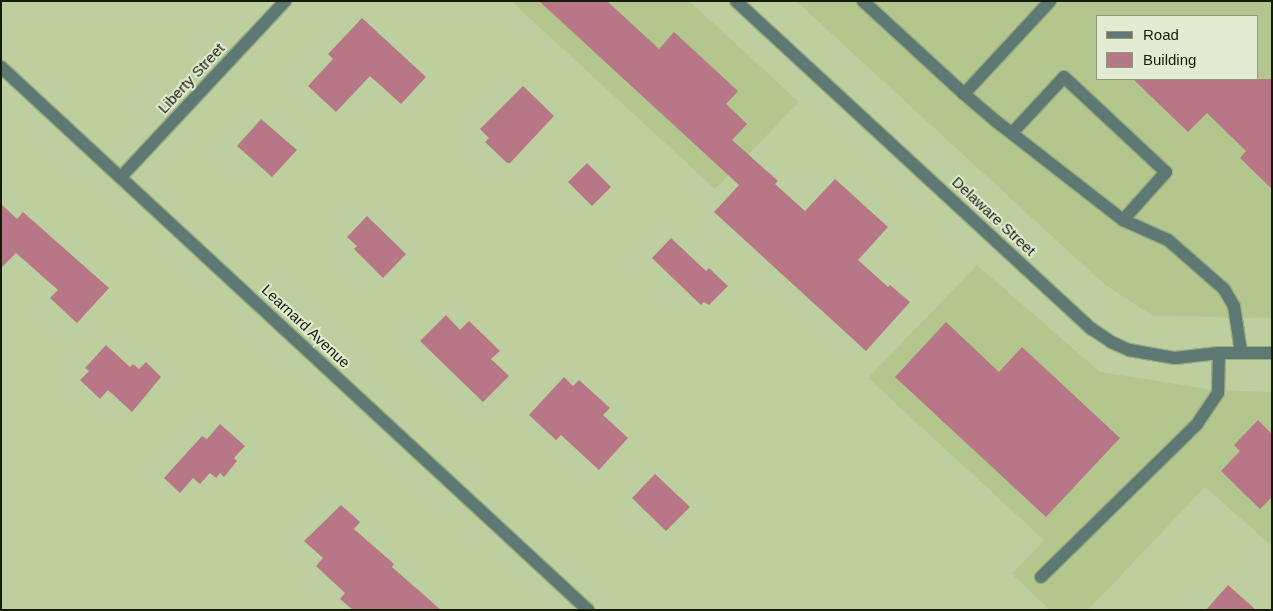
<!DOCTYPE html>
<html>
<head>
<meta charset="utf-8">
<style>
  body { margin:0 }
  #map { position:relative; width:1273px; height:611px; overflow:hidden; background:#bdcf9e; font-family:Helvetica,sans-serif }
  div>[style] { position:absolute }
  .built>* { inset:0; background:#b2c68e }
  .building>* { inset:0; background:#b77786 }
  .roads { filter:drop-shadow(1px 0 #9bab80) drop-shadow(-1px 0 #9bab80) drop-shadow(0 1px #9bab80) drop-shadow(0 -1px #9bab80) }
  .minor>* { height:12px; margin:-6px; padding:0 6px; transform-origin:6px; border-radius:6px; background:#5e7874 }
  span { translate:-50% -50%; white-space:nowrap; text-align:center; line-height:1.15; -webkit-text-stroke:4px #e3ecd3; paint-order:stroke }
  .street-label { font-size:15px; color:#151b09 }
  .frame { position:absolute; inset:0; border:2px solid #151b09; pointer-events:none }
  .legend { position:absolute; left:1096px; top:15px; width:162px; height:65px; box-sizing:border-box; background:#e3ecd3; border:1px solid #919882; margin:0; padding:6px 9px; list-style:none; font-size:15px; color:#151b09 }
  .legend li { display:flex; align-items:center; gap:10px; height:25px }
  .legend b { width:25px; border:1px solid #919882 }
</style>
</head>
<body>
<div id="map">
  <div class="built">
    <div style="clip-path:polygon(511px 1px,689px 1px,799px 102px,715px 189px)"></div>
    <div style="clip-path:polygon(evenodd,796px 1px,1272px 1px,1272px 318px,1153px 316px,1104px 284px,796px 1px,1097px 16px,1257px 16px,1257px 79px,1097px 79px,1097px 16px)"></div>
    <div style="clip-path:polygon(977px 265px,1100px 372px,1214px 390px,1272px 392px,1272px 546px,1205px 487px,1088px 610px,1050px 610px,1012px 574px,1044px 540px,868px 378px)"></div>
  </div>
  <div class="building">
    <div style="clip-path:polygon(539px 1px,607px 1px,659px 49px,674px 32px,738px 91px,726px 104px,747px 124px,732px 140px,778px 181px,775px 184px,805px 211px,835px 179px,888px 227px,858px 260px,888px 287px,890px 285px,910px 302px,866px 351px,714px 212px,739px 185px)"></div>
    <div style="clip-path:polygon(362px 18px,426px 77px,401px 104px,370px 76px,336px 112px,308px 86px,333px 59px,328px 54px)"></div>
    <div style="clip-path:polygon(1133px 79px,1272px 79px,1272px 189px,1240px 158px,1246px 151px,1207px 113px,1188px 132px)"></div>
    <div style="clip-path:polygon(523px 86px,554px 116px,510px 163px,507px 163px,485px 142px,489px 138px,480px 129px)"></div>
    <div style="clip-path:polygon(261px 119px,297px 150px,272px 177px,237px 146px)"></div>
    <div style="clip-path:polygon(587px 163px,611px 187px,592px 206px,568px 182px)"></div>
    <div style="clip-path:polygon(1px 204px,17px 219px,23px 212px,109px 288px,77px 323px,50px 298px,58px 290px,16px 253px,1px 268px)"></div>
    <div style="clip-path:polygon(367px 216px,406px 254px,383px 278px,354px 249px,357px 246px,347px 237px)"></div>
    <div style="clip-path:polygon(671px 238px,706px 271px,709px 268px,728px 286px,709px 305px,704px 302px,701px 305px,652px 258px)"></div>
    <div style="clip-path:polygon(446px 315px,460px 330px,469px 321px,500px 351px,491px 359px,509px 376px,483px 402px,420px 341px)"></div>
    <div style="clip-path:polygon(946px 322px,999px 372px,1022px 347px,1120px 438px,1046px 517px,895px 377px)"></div>
    <div style="clip-path:polygon(106px 345px,130px 367px,133px 364px,139px 369px,146px 362px,161px 377px,132px 412px,108px 390px,100px 399px,80px 380px,89px 371px,85px 368px)"></div>
    <div style="clip-path:polygon(564px 377px,573px 386px,579px 380px,610px 408px,603px 415px,628px 438px,599px 470px,561px 435px,556px 440px,529px 415px)"></div>
    <div style="clip-path:polygon(1258px 420px,1272px 434px,1272px 497px,1260px 509px,1221px 471px,1240px 451px,1234px 445px)"></div>
    <div style="clip-path:polygon(220px 424px,245px 446px,234px 458px,237px 461px,224px 477px,220px 473px,216px 478px,210px 473px,200px 484px,193px 478px,180px 493px,164px 478px,202px 436px,207px 439px)"></div>
    <div style="clip-path:polygon(655px 474px,690px 507px,666px 531px,632px 498px)"></div>
    <div style="clip-path:polygon(341px 505px,360px 522px,354px 529px,394px 564px,392px 567px,441px 610px,353px 610px,340px 599px,345px 593px,316px 566px,323px 558px,304px 541px)"></div>
    <div style="clip-path:polygon(1228px 585px,1256px 610px,1206px 610px)"></div>
  </div>
  <div class="roads">
    <div class="minor">
      <div style="left:736px;top:1px;width:484px;rotate:42.7deg"></div>
      <div style="left:1092px;top:329px;width:23px;rotate:34deg"></div>
      <div style="left:1111px;top:342px;width:20px;rotate:24deg"></div>
      <div style="left:1129px;top:350px;width:47px;rotate:9.9deg"></div>
      <div style="left:1175px;top:358px;width:44px;rotate:-6.5deg"></div>
      <div style="left:1219px;top:353px;width:53px"></div>
      <div style="left:863px;top:1px;width:137px;rotate:42.6deg"></div>
      <div style="left:964px;top:94px;width:43px;rotate:40.3deg"></div>
      <div style="left:997px;top:122px;width:160px;rotate:37.9deg"></div>
      <div style="left:1123px;top:220px;width:49px;rotate:24deg"></div>
      <div style="left:1168px;top:240px;width:74px;rotate:41.2deg"></div>
      <div style="left:1224px;top:289px;width:20px;rotate:60deg"></div>
      <div style="left:1234px;top:306px;width:47px;rotate:81.3deg"></div>
      <div style="left:1px;top:67px;width:800px;rotate:42.77deg"></div>
      <div style="left:964px;top:94px;width:127px;rotate:-47.2deg"></div>
      <div style="left:1012px;top:133px;width:76px;rotate:-47.1deg"></div>
      <div style="left:1064px;top:77px;width:139px;rotate:43deg"></div>
      <div style="left:1166px;top:172px;width:64px;rotate:131.9deg"></div>
      <div style="left:121px;top:177px;width:241px;rotate:-47deg"></div>
      <div style="left:1041px;top:577px;width:219px;rotate:-44.4deg"></div>
      <div style="left:1197px;top:424px;width:37px;rotate:-56deg"></div>
      <div style="left:1218px;top:393px;width:40px;rotate:-88.6deg"></div>
    </div>
  </div>
  <div class="street-label">
    <span style="left:191px;top:78px;rotate:-47deg">Liberty Street</span>
    <span style="left:994px;top:216px;rotate:43deg">Delaware Street</span>
    <span style="left:306px;top:326px;rotate:43deg">Learnard Avenue</span>
  </div>
  <div class="frame"></div>
  <ul class="legend">
  <li><b style="height:6px;background:#5e7874"></b>Road</li>
  <li><b style="height:14px;background:#b77786"></b>Building</li>
  </ul>
</div>
</body>
</html>
